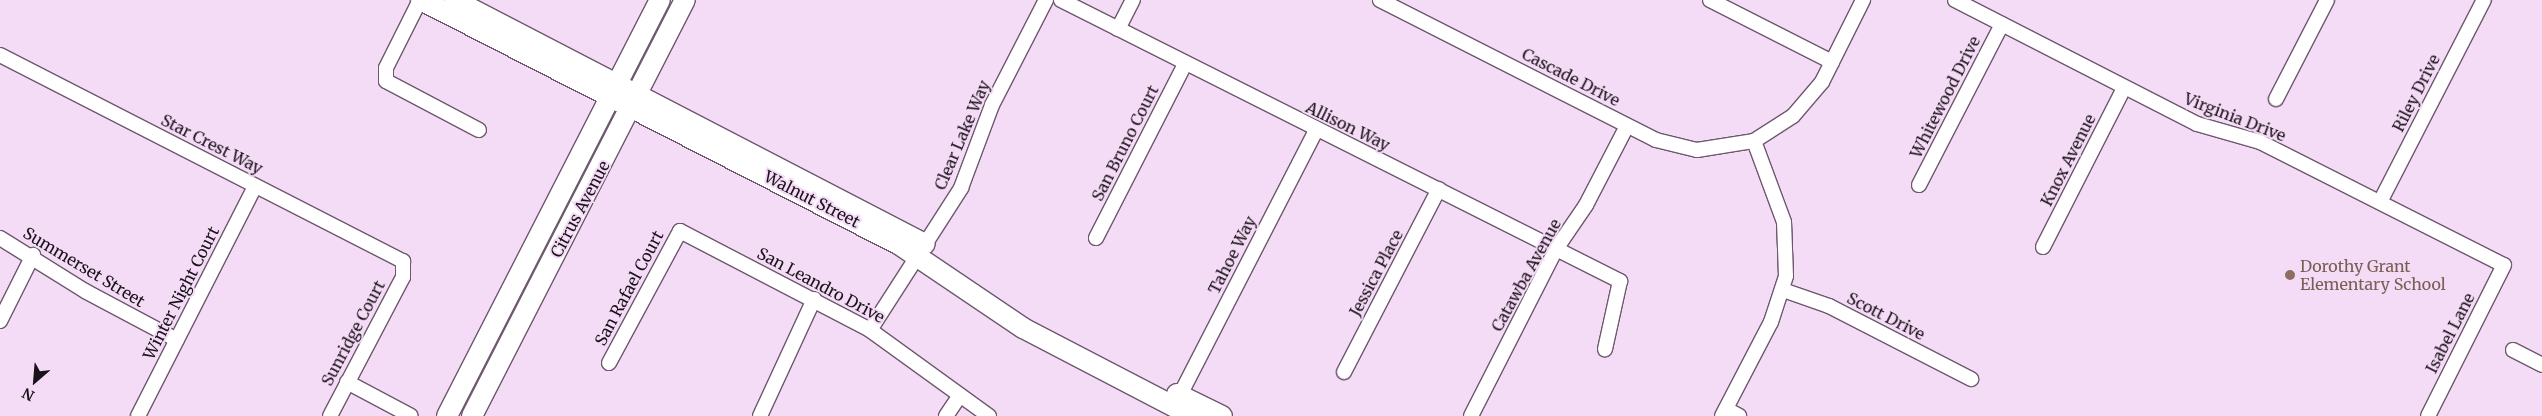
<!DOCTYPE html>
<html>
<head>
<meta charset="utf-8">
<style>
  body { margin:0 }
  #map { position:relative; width:2542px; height:416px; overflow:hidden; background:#f5dcf6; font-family:Merriweather,serif }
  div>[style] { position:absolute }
  .roads { filter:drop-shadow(1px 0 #6d586e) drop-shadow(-1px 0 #6d586e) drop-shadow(0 1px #6d586e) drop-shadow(0 -1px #6d586e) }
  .street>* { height:14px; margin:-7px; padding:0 7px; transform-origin:7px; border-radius:7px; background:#fff }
  .secondary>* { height:20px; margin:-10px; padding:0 10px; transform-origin:10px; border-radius:10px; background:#fff }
  .dots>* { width:14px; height:14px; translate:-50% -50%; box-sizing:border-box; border:2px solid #f5dcf6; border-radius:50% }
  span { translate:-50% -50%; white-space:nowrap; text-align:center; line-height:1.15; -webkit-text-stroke:4px #f5dcf6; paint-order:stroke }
  .street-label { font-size:16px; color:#1a121b }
  .education-label { font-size:16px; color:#785e54 }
  .left { translate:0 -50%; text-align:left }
  .north { position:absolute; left:10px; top:356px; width:50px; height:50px; -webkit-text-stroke:4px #f5dcf6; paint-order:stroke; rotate:207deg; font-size:14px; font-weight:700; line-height:20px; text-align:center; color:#1a121b }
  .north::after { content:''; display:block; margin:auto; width:18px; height:22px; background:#1a121b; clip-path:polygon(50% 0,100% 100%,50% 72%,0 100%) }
</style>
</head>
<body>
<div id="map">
  <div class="roads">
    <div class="street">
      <div style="left:420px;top:0;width:76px;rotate:116.6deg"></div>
      <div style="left:386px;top:68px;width:13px;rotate:90deg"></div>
      <div style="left:386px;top:81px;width:105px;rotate:27.8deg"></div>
      <div style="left:1061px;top:0;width:626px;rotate:26.69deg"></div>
      <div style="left:1620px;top:281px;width:70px;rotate:102.4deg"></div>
      <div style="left:1380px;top:0;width:309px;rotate:26.9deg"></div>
      <div style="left:1656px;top:140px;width:42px;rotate:13.7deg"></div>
      <div style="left:1697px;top:150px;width:58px;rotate:-9deg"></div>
      <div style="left:1754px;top:141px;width:46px;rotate:-32.7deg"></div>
      <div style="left:1793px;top:116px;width:45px;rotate:-49.5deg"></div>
      <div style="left:1822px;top:82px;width:92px;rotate:-63.4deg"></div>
      <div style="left:1710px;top:0;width:137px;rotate:26.9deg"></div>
      <div style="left:1955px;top:0;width:272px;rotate:27.1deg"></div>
      <div style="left:2197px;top:124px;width:66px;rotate:15.9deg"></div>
      <div style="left:2260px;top:142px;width:273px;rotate:26.8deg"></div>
      <div style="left:2504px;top:265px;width:169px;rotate:116.7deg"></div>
      <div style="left:1118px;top:29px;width:33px;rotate:-63deg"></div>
      <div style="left:0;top:55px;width:453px;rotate:27.1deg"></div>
      <div style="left:403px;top:261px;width:16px;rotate:90deg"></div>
      <div style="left:403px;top:277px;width:157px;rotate:117.7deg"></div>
      <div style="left:2276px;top:99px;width:111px;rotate:-62.7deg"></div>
      <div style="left:1919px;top:185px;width:181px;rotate:-62.7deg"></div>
      <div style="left:2380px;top:202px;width:227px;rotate:-62.8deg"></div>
      <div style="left:0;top:238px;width:100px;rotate:31.9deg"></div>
      <div style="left:85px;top:291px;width:104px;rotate:28deg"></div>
      <div style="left:1096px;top:238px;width:195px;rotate:-62.9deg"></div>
      <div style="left:2043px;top:247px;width:178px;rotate:-63deg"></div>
      <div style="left:1783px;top:290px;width:49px;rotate:19.2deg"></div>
      <div style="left:1829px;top:306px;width:160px;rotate:27.2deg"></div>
      <div style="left:0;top:321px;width:74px;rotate:-63.4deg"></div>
      <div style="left:870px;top:330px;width:169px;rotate:-57.3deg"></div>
      <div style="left:961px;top:188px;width:89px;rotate:-69.5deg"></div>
      <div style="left:992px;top:105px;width:118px;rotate:-62.8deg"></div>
      <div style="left:2513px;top:350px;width:33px;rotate:27deg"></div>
      <div style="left:609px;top:363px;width:150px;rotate:-61.7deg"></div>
      <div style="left:680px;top:231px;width:214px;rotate:27.5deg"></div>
      <div style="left:870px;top:330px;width:147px;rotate:35.9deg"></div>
      <div style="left:1344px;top:372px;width:206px;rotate:-62.6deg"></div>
      <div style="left:347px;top:382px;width:72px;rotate:28deg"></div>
      <div style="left:1180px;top:395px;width:298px;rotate:-62.8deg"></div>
      <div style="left:1726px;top:409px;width:15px;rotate:28deg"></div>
      <div style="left:138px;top:416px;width:258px;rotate:-63deg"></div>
      <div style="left:760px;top:416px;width:129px;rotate:-65.2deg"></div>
      <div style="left:946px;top:416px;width:25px;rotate:-56deg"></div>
      <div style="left:1471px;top:416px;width:187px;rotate:-63deg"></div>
      <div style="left:1556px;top:249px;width:53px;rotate:-55.7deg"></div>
      <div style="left:1586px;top:205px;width:89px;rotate:-62.6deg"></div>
      <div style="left:1722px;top:416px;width:106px;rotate:-62.5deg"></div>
      <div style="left:1771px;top:322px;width:48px;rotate:-71.9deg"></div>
      <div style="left:1786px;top:276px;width:54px;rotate:-92.1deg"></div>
      <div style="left:1784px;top:222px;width:86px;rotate:-110.3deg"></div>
    </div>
    <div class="secondary">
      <div style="left:421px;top:0;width:538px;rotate:27.09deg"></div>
      <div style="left:900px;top:245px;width:148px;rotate:34deg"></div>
      <div style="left:1023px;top:328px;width:191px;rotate:27.5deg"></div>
      <div style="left:454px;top:0;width:530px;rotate:27.39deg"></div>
      <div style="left:1177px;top:394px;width:50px;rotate:26.1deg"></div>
      <div style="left:447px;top:416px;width:467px;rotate:-62.9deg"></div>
      <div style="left:472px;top:416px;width:467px;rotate:-62.9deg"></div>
    </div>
  </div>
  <div class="dots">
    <div style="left:2290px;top:275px;background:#8d6e63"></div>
  </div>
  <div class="street-label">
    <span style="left:1571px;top:77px;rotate:27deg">Cascade Drive</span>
    <span style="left:2416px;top:93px;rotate:-63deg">Riley Drive</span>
    <span style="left:1945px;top:97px;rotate:-63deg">Whitewood Drive</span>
    <span style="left:2235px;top:117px;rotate:21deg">Virginia Drive</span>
    <span style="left:1348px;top:126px;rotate:26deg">Allison Way</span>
    <span style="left:962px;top:135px;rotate:-67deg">Clear Lake Way</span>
    <span style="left:1125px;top:143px;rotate:-63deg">San Bruno Court</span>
    <span style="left:212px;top:144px;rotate:27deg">Star Crest Way</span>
    <span style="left:2068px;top:160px;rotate:-63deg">Knox Avenue</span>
    <span style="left:812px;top:199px;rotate:27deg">Walnut Street</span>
    <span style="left:580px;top:209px;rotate:-62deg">Citrus Avenue</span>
    <span style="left:1232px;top:255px;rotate:-63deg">Tahoe Way</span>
    <span style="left:84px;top:267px;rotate:31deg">Summerset Street</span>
    <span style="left:1376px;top:273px;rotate:-62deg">Jessica Place</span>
    <span style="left:1526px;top:275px;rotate:-61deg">Catawba Avenue</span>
    <span style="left:821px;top:285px;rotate:28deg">San Leandro Drive</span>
    <span style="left:629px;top:288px;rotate:-62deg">San Rafael Court</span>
    <span style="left:181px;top:293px;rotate:-63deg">Winter Night Court</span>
    <span style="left:1886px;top:316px;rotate:27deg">Scott Drive</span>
    <span style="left:353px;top:333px;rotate:-62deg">Sunridge Court</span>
    <span style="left:2450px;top:333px;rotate:-63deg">Isabel Lane</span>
  </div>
  <div class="education-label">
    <span class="left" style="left:2300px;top:275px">Dorothy Grant<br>Elementary School</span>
  </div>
  <div class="north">N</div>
</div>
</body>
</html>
